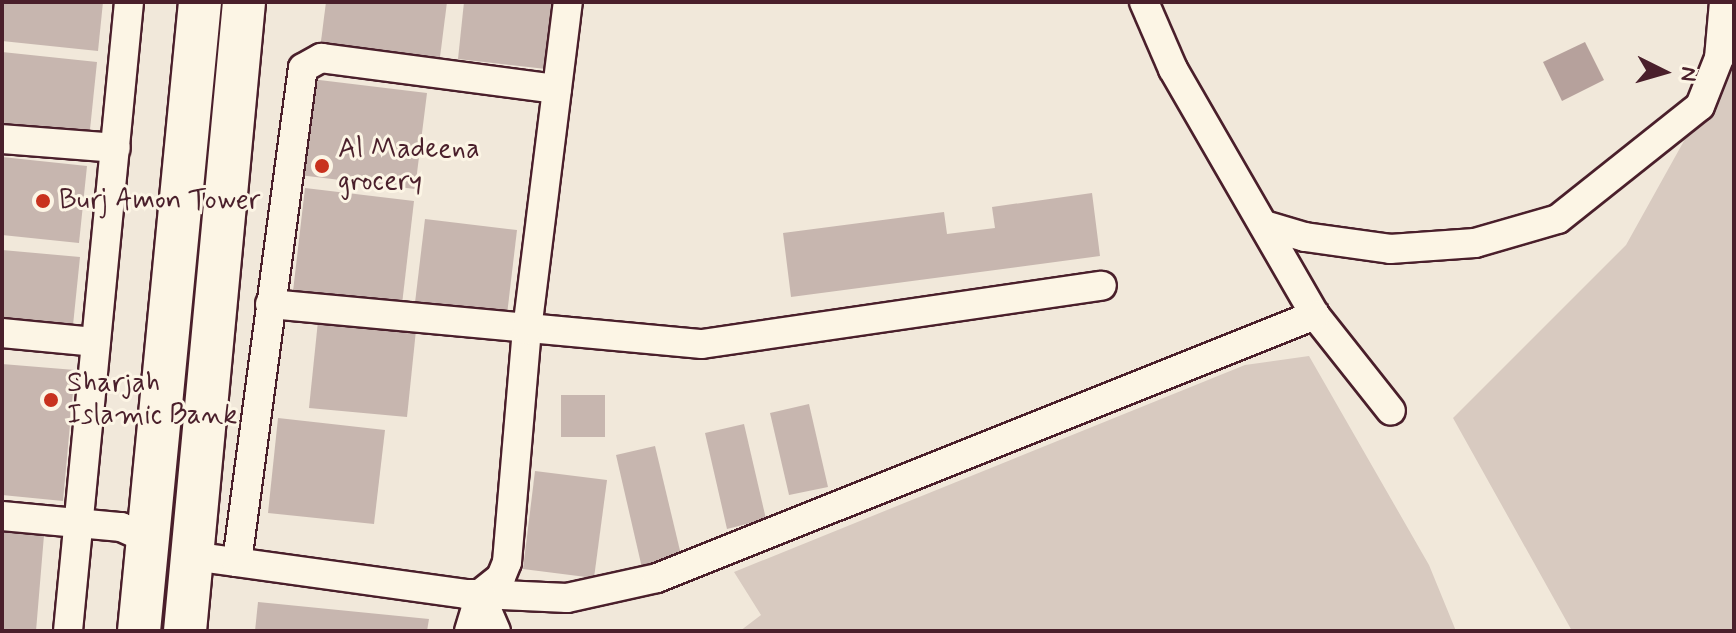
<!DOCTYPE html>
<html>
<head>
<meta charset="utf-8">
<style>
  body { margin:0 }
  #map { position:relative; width:1736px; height:633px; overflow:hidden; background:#f1e8da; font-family:Mynerve,sans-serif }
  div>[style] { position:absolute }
  .green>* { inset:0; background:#d8cac0 }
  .water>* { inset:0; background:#b6a19c }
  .building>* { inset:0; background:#c7b6af }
  .roads { filter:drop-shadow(2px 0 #4a1f2b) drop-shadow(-2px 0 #4a1f2b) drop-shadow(0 2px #4a1f2b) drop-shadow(0 -2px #4a1f2b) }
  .minor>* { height:28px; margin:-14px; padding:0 14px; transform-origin:14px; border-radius:14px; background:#fcf5e5 }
  .highway>* { height:42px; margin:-21px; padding:0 21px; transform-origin:21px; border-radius:21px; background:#fcf5e5 }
  .dots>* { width:22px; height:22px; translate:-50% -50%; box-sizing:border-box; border:4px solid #fcf5e5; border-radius:50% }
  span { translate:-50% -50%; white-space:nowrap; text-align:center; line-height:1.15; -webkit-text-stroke:6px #fcf5e5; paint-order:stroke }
  .poi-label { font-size:28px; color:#4a1f2b }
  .left { translate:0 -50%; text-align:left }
  .frame { position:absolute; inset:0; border:4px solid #4a1f2b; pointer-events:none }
  .north { position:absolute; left:1624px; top:32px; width:80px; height:80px; -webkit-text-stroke:6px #fcf5e5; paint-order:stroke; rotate:95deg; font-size:22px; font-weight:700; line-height:32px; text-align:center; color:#4a1f2b }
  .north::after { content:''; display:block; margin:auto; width:28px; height:36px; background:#4a1f2b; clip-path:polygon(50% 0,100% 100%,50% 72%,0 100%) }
</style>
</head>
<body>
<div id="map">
  <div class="green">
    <div style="clip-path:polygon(1734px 51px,1734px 631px,1572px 631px,1453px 418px,1626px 245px)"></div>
    <div style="clip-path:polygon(1309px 356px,1429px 565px,1456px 631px,740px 631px,761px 615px,734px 572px,1245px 365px)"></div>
  </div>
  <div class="water">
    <div style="clip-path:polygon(1585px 42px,1604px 80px,1562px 101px,1543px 62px)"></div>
  </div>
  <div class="building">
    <div style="clip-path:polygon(2px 2px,103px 2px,98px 51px,2px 41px)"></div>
    <div style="clip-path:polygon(326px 2px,447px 2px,439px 65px,320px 49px)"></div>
    <div style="clip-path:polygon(464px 2px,563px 2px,555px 70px,458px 59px)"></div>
    <div style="clip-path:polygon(2px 52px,97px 62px,89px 139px,2px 130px)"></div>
    <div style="clip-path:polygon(311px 79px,427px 93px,415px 189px,299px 175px)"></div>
    <div style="clip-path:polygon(2px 157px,87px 166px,79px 243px,2px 235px)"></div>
    <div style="clip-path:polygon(305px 188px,414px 201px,401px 313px,292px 300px)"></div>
    <div style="clip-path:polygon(1092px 193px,1100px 256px,791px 297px,783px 233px,944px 212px,947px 234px,995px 228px,992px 207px)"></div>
    <div style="clip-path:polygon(425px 219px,517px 230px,506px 323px,414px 311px)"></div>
    <div style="clip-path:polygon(2px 250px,80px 257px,72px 335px,2px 328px)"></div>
    <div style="clip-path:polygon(318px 321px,416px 330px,407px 417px,309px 408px)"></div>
    <div style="clip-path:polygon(2px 364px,75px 370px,63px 501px,2px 495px)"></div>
    <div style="clip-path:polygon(561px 395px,605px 395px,605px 437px,561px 437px)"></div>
    <div style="clip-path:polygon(809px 404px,828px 487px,789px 495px,770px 413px)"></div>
    <div style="clip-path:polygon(278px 418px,385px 430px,374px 524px,268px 513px)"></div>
    <div style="clip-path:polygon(744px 424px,766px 519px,727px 529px,705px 433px)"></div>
    <div style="clip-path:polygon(655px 446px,682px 559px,642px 568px,616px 455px)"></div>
    <div style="clip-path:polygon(535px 471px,607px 480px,594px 578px,523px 569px)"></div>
    <div style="clip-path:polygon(2px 519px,45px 523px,36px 631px,2px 631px)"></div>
    <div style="clip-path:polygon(258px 602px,429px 619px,427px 631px,255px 631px)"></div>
  </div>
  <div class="roads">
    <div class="minor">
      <div style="left:1144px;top:2px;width:73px;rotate:66.6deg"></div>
      <div style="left:1173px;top:69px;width:284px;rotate:60deg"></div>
      <div style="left:1315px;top:315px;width:122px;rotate:51.6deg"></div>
      <div style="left:2px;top:139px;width:114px;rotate:4.5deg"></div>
      <div style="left:1264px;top:225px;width:43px;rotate:16.3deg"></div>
      <div style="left:1305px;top:237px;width:86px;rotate:8deg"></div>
      <div style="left:1390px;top:249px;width:85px;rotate:-4deg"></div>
      <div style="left:1475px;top:243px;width:86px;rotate:-16.1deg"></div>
      <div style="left:1558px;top:219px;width:181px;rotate:-38.5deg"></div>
      <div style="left:1700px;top:106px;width:52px;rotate:-68.4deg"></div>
      <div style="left:1719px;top:58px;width:56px;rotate:-84.9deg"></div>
      <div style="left:270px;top:304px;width:434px;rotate:5.3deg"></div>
      <div style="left:702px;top:344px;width:404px;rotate:-8.3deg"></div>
      <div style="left:2px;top:333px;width:94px;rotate:5.5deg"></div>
      <div style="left:2px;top:516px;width:120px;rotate:5.3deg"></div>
      <div style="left:121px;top:527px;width:30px;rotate:24deg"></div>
      <div style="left:192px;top:556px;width:276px;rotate:7.9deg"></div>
      <div style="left:465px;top:594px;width:15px"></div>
      <div style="left:480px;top:594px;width:27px;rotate:-39deg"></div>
      <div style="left:501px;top:577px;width:16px;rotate:-68deg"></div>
      <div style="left:507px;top:562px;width:233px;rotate:-85.1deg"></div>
      <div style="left:527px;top:330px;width:331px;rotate:-82.9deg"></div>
      <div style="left:237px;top:562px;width:498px;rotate:-82.4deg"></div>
      <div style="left:303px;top:68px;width:21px;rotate:-29deg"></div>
      <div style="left:321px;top:58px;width:238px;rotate:7.5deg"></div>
      <div style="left:480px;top:594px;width:87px;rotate:2.6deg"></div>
      <div style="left:567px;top:598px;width:92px;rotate:-12.5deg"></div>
      <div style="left:657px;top:578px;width:709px;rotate:-21.79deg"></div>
      <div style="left:480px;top:594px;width:40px;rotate:66.6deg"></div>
      <div style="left:68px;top:631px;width:632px;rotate:-84.46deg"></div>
      <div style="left:469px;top:631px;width:39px;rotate:-73deg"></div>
    </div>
    <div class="highway">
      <div style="left:139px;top:631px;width:632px;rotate:-84.46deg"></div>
      <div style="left:185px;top:631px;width:632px;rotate:-84.64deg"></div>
    </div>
  </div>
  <div class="dots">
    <div style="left:322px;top:166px;background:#c8321e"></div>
    <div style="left:43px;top:201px;background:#c8321e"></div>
    <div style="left:51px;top:400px;background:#c8321e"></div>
  </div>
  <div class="poi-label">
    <span class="left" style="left:338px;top:166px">Al Madeena<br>grocery</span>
    <span class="left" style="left:59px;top:201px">Burj Amon Tower</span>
    <span class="left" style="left:67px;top:400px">Sharjah<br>Islamic Bank</span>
  </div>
  <div class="frame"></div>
  <div class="north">N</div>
</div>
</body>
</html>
